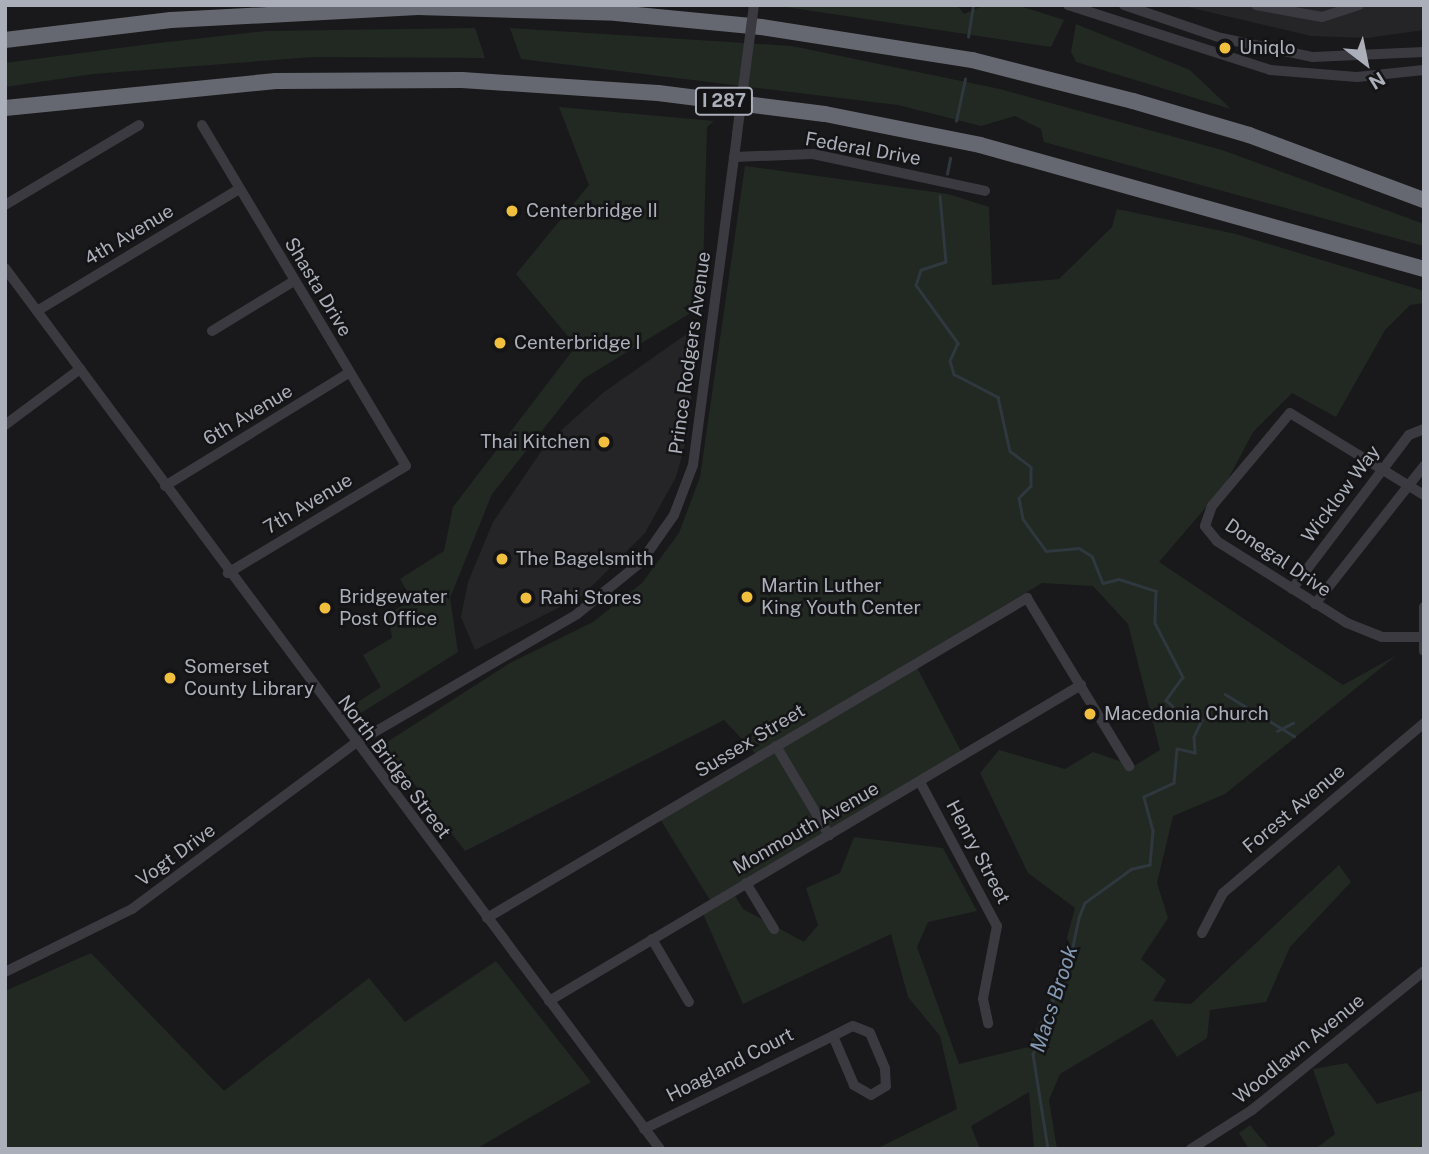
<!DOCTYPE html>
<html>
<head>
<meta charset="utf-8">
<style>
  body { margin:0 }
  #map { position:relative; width:1429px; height:1154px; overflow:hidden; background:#19191b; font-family:"Public Sans",sans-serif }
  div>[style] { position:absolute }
  .built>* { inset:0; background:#252528 }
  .green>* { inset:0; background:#212922 }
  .stream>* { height:2.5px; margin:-1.25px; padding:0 1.25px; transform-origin:1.25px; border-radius:1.25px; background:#2f373f }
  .minor>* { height:10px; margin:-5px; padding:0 5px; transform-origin:5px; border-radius:5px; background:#3a3a40 }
  .highway>* { height:16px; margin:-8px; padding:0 8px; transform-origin:8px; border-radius:8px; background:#666871 }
  .minor-bridge>* { height:10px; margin:-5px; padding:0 5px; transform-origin:5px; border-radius:5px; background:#3a3a40 }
  .dots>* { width:19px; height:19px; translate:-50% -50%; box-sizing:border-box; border:4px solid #141416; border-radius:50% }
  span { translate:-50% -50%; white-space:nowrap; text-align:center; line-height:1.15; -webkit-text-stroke:5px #141416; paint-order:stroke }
  .shield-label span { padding:2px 5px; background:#141416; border:2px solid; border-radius:5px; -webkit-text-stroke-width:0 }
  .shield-label { font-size:18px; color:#abafba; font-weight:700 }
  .poi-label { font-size:19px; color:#abafba }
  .left { translate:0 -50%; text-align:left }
  .right { translate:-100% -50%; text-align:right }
  .street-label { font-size:19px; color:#abafba }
  .water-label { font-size:21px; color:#849ab4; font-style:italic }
  .frame { position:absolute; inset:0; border:7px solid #abafba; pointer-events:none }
  .north { position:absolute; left:1331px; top:28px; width:70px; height:70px; -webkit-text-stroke:5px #141416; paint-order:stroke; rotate:148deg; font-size:19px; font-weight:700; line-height:28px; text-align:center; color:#abafba }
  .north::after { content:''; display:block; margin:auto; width:24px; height:32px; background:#abafba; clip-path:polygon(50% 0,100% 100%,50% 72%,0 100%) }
</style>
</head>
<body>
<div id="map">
  <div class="built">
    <div style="clip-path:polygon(1179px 5px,1424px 5px,1424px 30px,1367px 38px,1311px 36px)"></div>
    <div style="clip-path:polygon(698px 326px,688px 434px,676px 477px,645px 533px,582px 596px,475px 650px,461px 617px,468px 582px,493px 522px,547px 443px,604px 392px)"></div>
  </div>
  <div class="green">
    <div style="clip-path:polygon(773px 5px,957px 5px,964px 14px,985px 5px,1017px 5px,1064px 20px,1051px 47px)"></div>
    <div style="clip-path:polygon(1076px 24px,1190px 70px,1231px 109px,1076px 62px,1071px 52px)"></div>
    <div style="clip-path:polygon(475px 28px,485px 58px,313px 57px,93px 74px,5px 87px,5px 63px,150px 44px,266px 31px)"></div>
    <div style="clip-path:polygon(510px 28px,792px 46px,1000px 89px,1222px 150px,1424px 224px,1424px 246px,1044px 142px,1041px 129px,1015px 116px,981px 126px,898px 105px,521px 59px)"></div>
    <div style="clip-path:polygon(559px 107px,714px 121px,707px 127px,702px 306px,583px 379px,492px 494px,450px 598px,458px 652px,361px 713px,355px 704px,381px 687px,363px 655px,392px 638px,388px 614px,412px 600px,400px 579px,444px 551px,453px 507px,576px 346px,516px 274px,589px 185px)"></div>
    <div style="clip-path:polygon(evenodd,745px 166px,948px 194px,989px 207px,992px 285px,1059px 279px,1112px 227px,1117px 209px,1236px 234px,1424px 291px,1424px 303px,1410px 305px,1385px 330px,1336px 417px,1292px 393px,1253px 432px,1225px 485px,1159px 562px,1343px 685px,1397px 655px,1225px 794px,1173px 816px,1157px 883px,1168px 918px,1141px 959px,1166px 980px,1153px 1001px,1191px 1004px,1339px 865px,1351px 882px,1290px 947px,1266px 1002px,1210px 1010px,1207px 1038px,1177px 1057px,1152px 1019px,1060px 1074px,1049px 1100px,1057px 1149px,1034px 1149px,1029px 1092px,971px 1126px,980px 1149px,876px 1149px,957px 1109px,940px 1036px,908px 997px,891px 934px,743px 1004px,700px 907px,710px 900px,657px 814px,757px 755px,724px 720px,465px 851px,384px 744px,510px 663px,593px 622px,642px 583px,679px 533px,700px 477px,745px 166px,1042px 583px,1093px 586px,1128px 624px,1160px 750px,1134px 766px,1093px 752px,1065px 769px,999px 750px,980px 773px,1028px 873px,1075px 908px,1050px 1000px,1028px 1047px,959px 1064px,917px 947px,928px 922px,977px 911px,943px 848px,854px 837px,840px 873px,806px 888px,818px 925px,804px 942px,743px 909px,731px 889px,962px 753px,913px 660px,1042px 583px)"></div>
    <div style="clip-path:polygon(91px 953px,224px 1091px,369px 978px,405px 1022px,496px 961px,591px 1082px,476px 1149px,5px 1149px,5px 991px)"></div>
    <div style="clip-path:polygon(1347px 1063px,1377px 1104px,1424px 1090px,1424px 1149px,1315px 1149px,1335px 1134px,1313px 1069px)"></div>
    <div style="clip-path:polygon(1250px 1125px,1270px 1149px,1249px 1149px,1239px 1133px)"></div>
  </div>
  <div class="stream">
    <div style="left:968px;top:37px;width:32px;rotate:-81deg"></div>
    <div style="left:956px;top:121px;width:43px;rotate:-77.9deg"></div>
    <div style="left:947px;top:174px;width:16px;rotate:-79deg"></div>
    <div style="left:940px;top:196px;width:66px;rotate:84.8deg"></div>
    <div style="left:946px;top:262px;width:26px;rotate:162deg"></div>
    <div style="left:921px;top:270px;width:16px;rotate:108deg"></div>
    <div style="left:916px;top:285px;width:72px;rotate:54.1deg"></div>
    <div style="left:958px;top:343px;width:20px;rotate:114deg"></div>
    <div style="left:950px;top:361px;width:14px;rotate:73deg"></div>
    <div style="left:954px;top:374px;width:50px;rotate:27.6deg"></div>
    <div style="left:998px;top:397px;width:55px;rotate:77.5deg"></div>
    <div style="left:1010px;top:451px;width:26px;rotate:37deg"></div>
    <div style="left:1031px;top:467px;width:19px;rotate:90deg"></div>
    <div style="left:1031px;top:486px;width:17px;rotate:135deg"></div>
    <div style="left:1019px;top:498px;width:21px;rotate:79deg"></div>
    <div style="left:1023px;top:519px;width:39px;rotate:54deg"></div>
    <div style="left:1046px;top:551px;width:33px;rotate:-5deg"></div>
    <div style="left:1079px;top:548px;width:15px;rotate:32deg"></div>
    <div style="left:1092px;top:556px;width:29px;rotate:68deg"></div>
    <div style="left:1103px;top:583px;width:16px;rotate:-14deg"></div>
    <div style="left:1119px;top:579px;width:39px;rotate:18deg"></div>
    <div style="left:1156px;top:591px;width:32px;rotate:92deg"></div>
    <div style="left:1155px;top:623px;width:61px;rotate:62.6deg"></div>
    <div style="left:1183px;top:677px;width:29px;rotate:126deg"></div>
    <div style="left:1166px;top:700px;width:26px;rotate:43deg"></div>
    <div style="left:1185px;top:718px;width:11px;rotate:-22deg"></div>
    <div style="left:1195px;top:714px;width:9px;rotate:41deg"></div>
    <div style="left:1202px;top:720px;width:19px;rotate:115deg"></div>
    <div style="left:1194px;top:737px;width:16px;rotate:86deg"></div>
    <div style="left:1195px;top:753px;width:18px;rotate:-167deg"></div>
    <div style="left:1177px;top:749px;width:34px;rotate:95deg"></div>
    <div style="left:1174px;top:783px;width:33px;rotate:155deg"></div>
    <div style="left:1144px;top:797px;width:35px;rotate:75deg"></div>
    <div style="left:1153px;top:831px;width:34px;rotate:95deg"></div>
    <div style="left:1150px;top:865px;width:18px;rotate:167deg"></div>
    <div style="left:1132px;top:869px;width:58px;rotate:144.1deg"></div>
    <div style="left:1085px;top:903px;width:16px;rotate:112deg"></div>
    <div style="left:1079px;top:918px;width:44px;rotate:101.8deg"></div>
    <div style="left:1070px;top:961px;width:34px;rotate:120deg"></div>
    <div style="left:1053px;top:991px;width:25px;rotate:90deg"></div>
    <div style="left:1053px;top:1016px;width:43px;rotate:117.8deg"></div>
    <div style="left:1033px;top:1054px;width:96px;rotate:81deg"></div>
    <div style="left:1225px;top:694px;width:81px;rotate:31.3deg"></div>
    <div style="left:1277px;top:731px;width:18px;rotate:-27deg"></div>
  </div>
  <div class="minor">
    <div style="left:1068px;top:5px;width:212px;rotate:17.8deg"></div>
    <div style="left:1270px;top:70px;width:87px;rotate:4.6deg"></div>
    <div style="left:1357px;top:77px;width:67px;rotate:-6deg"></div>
    <div style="left:1124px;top:5px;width:102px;rotate:18.8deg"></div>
    <div style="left:1221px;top:38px;width:94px;rotate:11.7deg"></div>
    <div style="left:1313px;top:57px;width:111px;rotate:-2.6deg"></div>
    <div style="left:1256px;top:5px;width:67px;rotate:10.3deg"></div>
    <div style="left:1322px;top:17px;width:39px;rotate:-18deg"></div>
    <div style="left:202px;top:125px;width:397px;rotate:59.1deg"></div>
    <div style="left:406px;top:466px;width:208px;rotate:149deg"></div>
    <div style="left:734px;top:157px;width:79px;rotate:-2.2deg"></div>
    <div style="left:813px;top:154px;width:176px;rotate:12.1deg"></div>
    <div style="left:5px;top:205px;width:156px;rotate:-30.8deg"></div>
    <div style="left:5px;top:268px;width:1098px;rotate:53.37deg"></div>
    <div style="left:37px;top:311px;width:236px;rotate:-31.1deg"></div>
    <div style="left:212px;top:331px;width:96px;rotate:-31.4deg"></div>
    <div style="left:5px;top:425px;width:94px;rotate:-36.7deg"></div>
    <div style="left:165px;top:486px;width:216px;rotate:-31.6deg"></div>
    <div style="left:1292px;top:589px;width:193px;rotate:-52.8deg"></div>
    <div style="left:1409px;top:435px;width:16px;rotate:-22deg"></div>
    <div style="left:1315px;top:604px;width:176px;rotate:-51.7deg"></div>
    <div style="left:1424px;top:607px;width:44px;rotate:90deg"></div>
    <div style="left:1421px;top:637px;width:39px;rotate:180deg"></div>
    <div style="left:1382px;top:637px;width:38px;rotate:-158deg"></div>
    <div style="left:1347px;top:623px;width:154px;rotate:-147.8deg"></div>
    <div style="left:1217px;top:541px;width:19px;rotate:-129deg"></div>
    <div style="left:1205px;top:526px;width:21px;rotate:-71deg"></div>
    <div style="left:1212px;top:506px;width:121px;rotate:-50deg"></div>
    <div style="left:1290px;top:413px;width:157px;rotate:31.5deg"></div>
    <div style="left:776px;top:746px;width:104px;rotate:59.2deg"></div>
    <div style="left:920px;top:782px;width:163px;rotate:61.9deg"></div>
    <div style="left:997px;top:926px;width:74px;rotate:100.9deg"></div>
    <div style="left:983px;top:999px;width:25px;rotate:78deg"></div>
    <div style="left:746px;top:883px;width:54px;rotate:58.7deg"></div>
    <div style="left:487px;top:918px;width:628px;rotate:-30.65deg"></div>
    <div style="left:1027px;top:598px;width:197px;rotate:58.7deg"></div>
    <div style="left:1202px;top:933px;width:45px;rotate:-62.3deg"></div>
    <div style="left:1223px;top:893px;width:263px;rotate:-40.2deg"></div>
    <div style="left:652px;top:939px;width:73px;rotate:59.6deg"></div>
    <div style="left:5px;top:972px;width:142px;rotate:-26.4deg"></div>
    <div style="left:132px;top:909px;width:277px;rotate:-36.6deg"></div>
    <div style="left:354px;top:744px;width:258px;rotate:-30.2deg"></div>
    <div style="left:577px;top:614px;width:82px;rotate:-39.1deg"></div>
    <div style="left:641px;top:562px;width:57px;rotate:-54.9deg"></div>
    <div style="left:674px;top:515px;width:53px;rotate:-69.2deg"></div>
    <div style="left:693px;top:465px;width:334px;rotate:-82.4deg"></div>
    <div style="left:549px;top:1001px;width:619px;rotate:-30.71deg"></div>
    <div style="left:853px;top:1026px;width:18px;rotate:22deg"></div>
    <div style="left:870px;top:1033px;width:39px;rotate:67deg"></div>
    <div style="left:885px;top:1069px;width:17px;rotate:87deg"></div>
    <div style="left:886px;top:1086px;width:17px;rotate:149deg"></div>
    <div style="left:871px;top:1095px;width:20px;rotate:-150deg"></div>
    <div style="left:854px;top:1085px;width:53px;rotate:-113.2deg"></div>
    <div style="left:833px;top:1036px;width:22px;rotate:-27deg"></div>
    <div style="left:644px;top:1129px;width:211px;rotate:-26.2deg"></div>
    <div style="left:1191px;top:1149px;width:72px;rotate:-32.6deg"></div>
    <div style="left:1252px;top:1110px;width:221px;rotate:-38.9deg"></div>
  </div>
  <div class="highway">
    <div style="left:5px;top:40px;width:167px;rotate:-6.9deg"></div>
    <div style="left:171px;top:20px;width:247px;rotate:-3deg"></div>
    <div style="left:418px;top:7px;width:198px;rotate:1.7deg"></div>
    <div style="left:616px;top:13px;width:146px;rotate:5.5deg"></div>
    <div style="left:761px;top:27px;width:214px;rotate:8.9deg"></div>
    <div style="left:972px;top:60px;width:166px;rotate:14.3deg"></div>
    <div style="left:1133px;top:101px;width:121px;rotate:16.3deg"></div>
    <div style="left:1249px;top:135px;width:187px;rotate:20.4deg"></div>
    <div style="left:5px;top:108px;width:272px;rotate:-5.7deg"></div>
    <div style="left:276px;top:81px;width:186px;rotate:-0.3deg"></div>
    <div style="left:462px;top:80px;width:196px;rotate:3.8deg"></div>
    <div style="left:658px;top:93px;width:168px;rotate:7.2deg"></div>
    <div style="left:825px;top:114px;width:158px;rotate:11.3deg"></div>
    <div style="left:980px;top:145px;width:461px;rotate:15.6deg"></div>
  </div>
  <div class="minor-bridge">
    <div style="left:737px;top:134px;width:130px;rotate:-82.5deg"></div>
  </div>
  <div class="dots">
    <div style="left:1225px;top:48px;background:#efbf3d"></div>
    <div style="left:512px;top:211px;background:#efbf3d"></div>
    <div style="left:500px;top:343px;background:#efbf3d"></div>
    <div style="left:604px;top:442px;background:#efbf3d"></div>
    <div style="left:502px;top:559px;background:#efbf3d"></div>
    <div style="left:747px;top:597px;background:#efbf3d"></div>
    <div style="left:526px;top:598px;background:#efbf3d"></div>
    <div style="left:325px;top:608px;background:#efbf3d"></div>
    <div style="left:170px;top:678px;background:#efbf3d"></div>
    <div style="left:1090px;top:714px;background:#efbf3d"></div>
  </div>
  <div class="shield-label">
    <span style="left:724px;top:101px">I 287</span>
  </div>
  <div class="poi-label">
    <span class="left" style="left:1239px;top:48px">Uniqlo</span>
    <span class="left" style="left:526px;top:211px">Centerbridge II</span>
    <span class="left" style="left:514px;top:343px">Centerbridge I</span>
    <span class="right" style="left:590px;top:442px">Thai Kitchen</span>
    <span class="left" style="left:516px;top:559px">The Bagelsmith</span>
    <span class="left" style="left:761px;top:597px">Martin Luther<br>King Youth Center</span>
    <span class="left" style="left:339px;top:608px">Bridgewater<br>Post Office</span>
    <span class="left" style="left:540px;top:598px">Rahi Stores</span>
    <span class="left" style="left:184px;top:678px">Somerset<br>County Library</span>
    <span class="left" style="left:1104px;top:714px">Macedonia Church</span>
  </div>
  <div class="street-label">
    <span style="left:863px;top:149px;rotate:10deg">Federal Drive</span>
    <span style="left:129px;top:235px;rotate:-31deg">4th Avenue</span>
    <span style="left:318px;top:287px;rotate:59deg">Shasta Drive</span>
    <span style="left:690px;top:353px;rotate:-82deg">Prince Rodgers Avenue</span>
    <span style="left:248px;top:415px;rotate:-31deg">6th Avenue</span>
    <span style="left:1341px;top:494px;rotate:-53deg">Wicklow Way</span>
    <span style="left:308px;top:504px;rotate:-31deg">7th Avenue</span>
    <span style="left:1278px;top:558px;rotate:34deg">Donegal Drive</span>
    <span style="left:750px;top:741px;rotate:-31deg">Sussex Street</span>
    <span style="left:394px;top:767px;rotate:53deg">North Bridge Street</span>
    <span style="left:1294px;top:809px;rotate:-40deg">Forest Avenue</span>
    <span style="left:806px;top:828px;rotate:-30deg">Monmouth Avenue</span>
    <span style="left:978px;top:852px;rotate:62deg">Henry Street</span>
    <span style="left:176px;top:855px;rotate:-36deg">Vogt Drive</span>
    <span style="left:1299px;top:1049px;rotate:-39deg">Woodlawn Avenue</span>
    <span style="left:730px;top:1065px;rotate:-27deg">Hoagland Court</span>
  </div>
  <div class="water-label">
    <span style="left:1054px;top:999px;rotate:-72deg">Macs Brook</span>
  </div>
  <div class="frame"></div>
  <div class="north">N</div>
</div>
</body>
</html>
